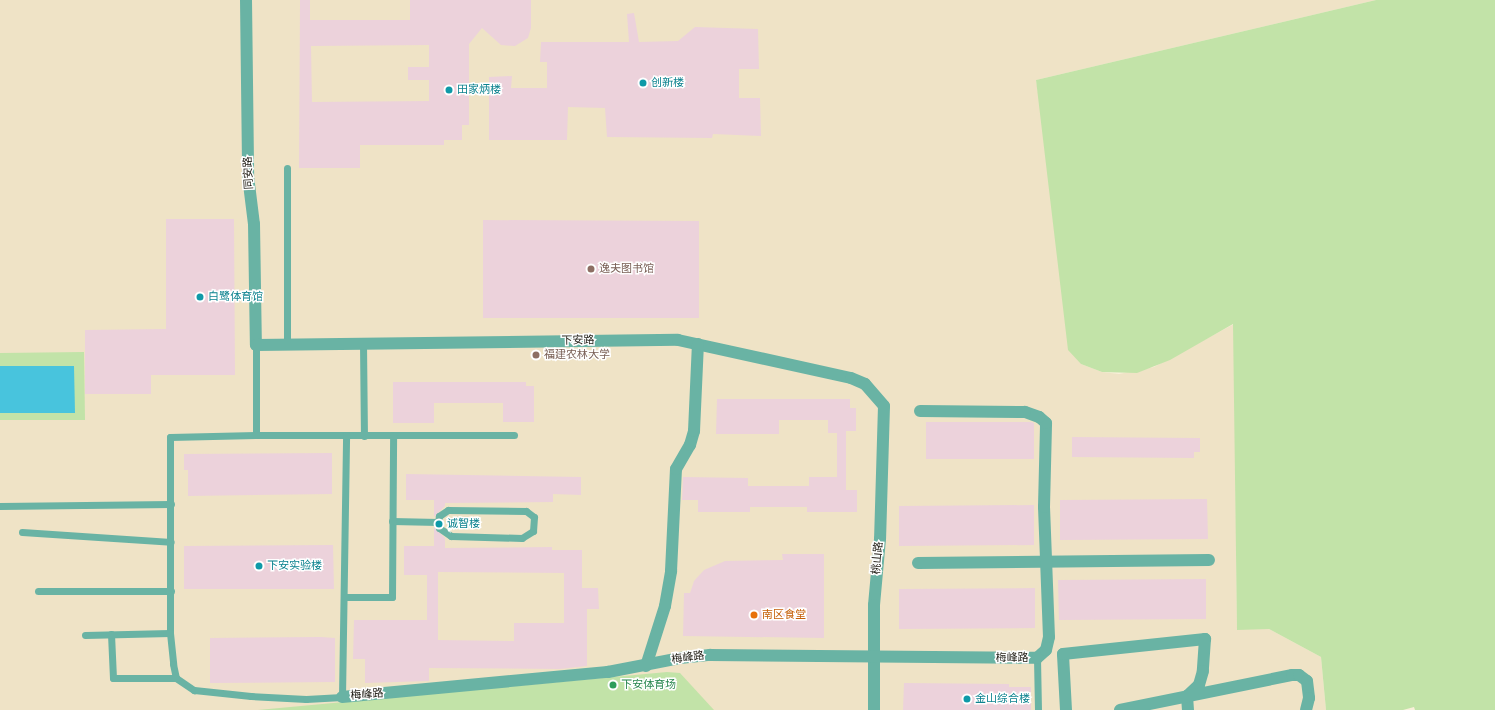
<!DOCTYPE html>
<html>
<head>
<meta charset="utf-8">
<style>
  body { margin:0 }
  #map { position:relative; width:1495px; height:710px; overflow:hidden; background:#f9f0da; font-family:"Source Serif 4","Noto Sans SC",serif }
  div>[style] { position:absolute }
  .built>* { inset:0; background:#efe3c6 }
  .green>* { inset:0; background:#c2e3a8 }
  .water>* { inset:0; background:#48c4dd }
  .building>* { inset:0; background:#ecd2db }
  .service>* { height:7px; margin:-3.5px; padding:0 3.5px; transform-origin:3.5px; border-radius:3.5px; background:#69b3a4 }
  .minor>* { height:12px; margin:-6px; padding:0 6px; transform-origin:6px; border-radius:6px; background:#69b3a4 }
  .dots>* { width:11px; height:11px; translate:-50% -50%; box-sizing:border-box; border:2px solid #fff; border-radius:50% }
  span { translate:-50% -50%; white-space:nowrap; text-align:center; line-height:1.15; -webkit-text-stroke:3px #fff; paint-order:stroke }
  .culture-label { font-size:11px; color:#0d838f }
  .left { translate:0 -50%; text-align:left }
  .street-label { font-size:11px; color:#1e1b13 }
  .education-label { font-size:11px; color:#785e54 }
  .food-label { font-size:11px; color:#c56008 }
  .leisure-label { font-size:11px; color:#27864d }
</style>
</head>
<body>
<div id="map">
  <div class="built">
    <div style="clip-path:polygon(0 0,1376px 0,1036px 80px,1081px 364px,1102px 372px,1119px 374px,1154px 367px,1234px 324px,1237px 629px,1269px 629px,1321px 657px,1326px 710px,0 710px)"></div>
  </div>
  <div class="green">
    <div style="clip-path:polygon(1376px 0,1495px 0,1495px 710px,1415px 710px,1414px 707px,1403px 710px,1326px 710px,1321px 657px,1269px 629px,1237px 630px,1233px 324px,1170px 360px,1137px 373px,1102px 372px,1081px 364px,1068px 350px,1036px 80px)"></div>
    <div style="clip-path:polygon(84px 352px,85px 420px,0 420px,0 353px)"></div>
    <div style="clip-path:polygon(667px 672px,680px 673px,714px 710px,258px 710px)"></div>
  </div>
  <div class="water">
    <div style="clip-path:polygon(0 366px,74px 366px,75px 413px,0 413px)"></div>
  </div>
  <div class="building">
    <div style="clip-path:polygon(evenodd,300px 0,310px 0,310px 20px,410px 20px,410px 0,531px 0,531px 28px,528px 38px,515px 46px,501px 45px,482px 28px,469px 44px,469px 125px,462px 125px,462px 140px,444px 140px,444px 145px,360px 145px,360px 168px,299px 168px,300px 0,429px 45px,429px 67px,408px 67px,408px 80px,429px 80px,429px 101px,312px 102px,311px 46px,429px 45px)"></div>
    <div style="clip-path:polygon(634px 13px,639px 42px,678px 41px,695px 27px,758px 29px,759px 69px,739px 69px,739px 98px,760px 98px,761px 136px,713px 134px,712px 138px,607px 137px,605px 108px,568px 107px,567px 140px,489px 140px,489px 77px,512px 76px,511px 88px,547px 88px,547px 62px,540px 62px,541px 42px,629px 42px,627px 14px)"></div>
    <div style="clip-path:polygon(166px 219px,234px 219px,235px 375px,151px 375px,151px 394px,85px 394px,85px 330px,166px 329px)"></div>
    <div style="clip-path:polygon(483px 220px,699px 221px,699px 318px,483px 318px)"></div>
    <div style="clip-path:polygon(393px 382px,526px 382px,526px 386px,534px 386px,534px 422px,503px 422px,503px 403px,434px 403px,434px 423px,393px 423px)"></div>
    <div style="clip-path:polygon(717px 399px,850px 399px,850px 408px,856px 408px,856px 431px,846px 431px,846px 490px,857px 490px,857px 512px,807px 512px,807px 507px,750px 507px,750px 512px,698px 512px,698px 500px,682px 500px,683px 477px,748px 478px,748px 486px,809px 486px,809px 477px,837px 477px,837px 433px,828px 433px,828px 420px,779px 420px,779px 434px,716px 434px)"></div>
    <div style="clip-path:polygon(926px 422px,1031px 422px,1034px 423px,1034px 459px,926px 459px)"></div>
    <div style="clip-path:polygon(1072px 437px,1200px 438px,1200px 452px,1194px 452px,1194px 458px,1072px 457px)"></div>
    <div style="clip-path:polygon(332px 453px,332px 494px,188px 496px,188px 470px,184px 470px,184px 454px)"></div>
    <div style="clip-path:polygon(406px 474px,581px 477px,581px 495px,553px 494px,553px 502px,445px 503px,445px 506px,434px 517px,434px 500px,406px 500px)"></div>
    <div style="clip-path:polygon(1207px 499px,1208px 539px,1060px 540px,1060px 500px)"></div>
    <div style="clip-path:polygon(1034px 505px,1034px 545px,899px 546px,899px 506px)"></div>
    <div style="clip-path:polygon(evenodd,434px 527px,445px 538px,445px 548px,552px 547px,552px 550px,582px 550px,582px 588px,598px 588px,599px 609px,587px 609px,587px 666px,560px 669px,429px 668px,429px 681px,365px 683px,365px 659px,353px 659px,354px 620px,427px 620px,427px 575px,404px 575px,404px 546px,434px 546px,434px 527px,438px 572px,564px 573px,564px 623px,514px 623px,514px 641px,438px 640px,438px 572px)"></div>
    <div style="clip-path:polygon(333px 545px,334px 589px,184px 589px,184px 546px)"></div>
    <div style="clip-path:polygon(782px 554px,824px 554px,824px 638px,683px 636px,684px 593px,690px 593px,694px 581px,704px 570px,725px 561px,783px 560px)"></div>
    <div style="clip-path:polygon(1206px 579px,1206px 619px,1059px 620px,1058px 580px)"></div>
    <div style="clip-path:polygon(1035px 588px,1035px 628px,899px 629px,899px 589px)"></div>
    <div style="clip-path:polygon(321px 637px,335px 638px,335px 682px,210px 683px,210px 638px)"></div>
    <div style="clip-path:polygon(904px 683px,1009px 684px,1009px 687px,1031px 687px,1031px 710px,903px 710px)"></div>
  </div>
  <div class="service">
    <div style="left:363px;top:343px;width:93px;rotate:89.4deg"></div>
    <div style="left:287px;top:344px;width:176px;rotate:-90deg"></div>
    <div style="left:256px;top:345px;width:90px;rotate:90deg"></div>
    <div style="left:256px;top:435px;width:258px"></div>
    <div style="left:256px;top:435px;width:86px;rotate:178.7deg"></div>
    <div style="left:170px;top:437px;width:196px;rotate:90deg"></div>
    <div style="left:170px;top:633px;width:31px;rotate:84deg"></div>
    <div style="left:173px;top:664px;width:14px;rotate:78deg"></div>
    <div style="left:176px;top:678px;width:22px;rotate:34deg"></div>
    <div style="left:194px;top:690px;width:57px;rotate:6deg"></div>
    <div style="left:251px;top:696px;width:55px;rotate:3.1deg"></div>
    <div style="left:306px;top:699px;width:36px;rotate:-3deg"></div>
    <div style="left:342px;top:697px;width:262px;rotate:-89.1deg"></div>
    <div style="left:0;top:506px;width:171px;rotate:-0.7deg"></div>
    <div style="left:448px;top:510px;width:78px;rotate:0.7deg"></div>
    <div style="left:526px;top:511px;width:10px;rotate:37deg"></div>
    <div style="left:534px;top:517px;width:14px;rotate:94deg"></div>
    <div style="left:533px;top:531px;width:13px;rotate:148deg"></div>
    <div style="left:522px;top:538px;width:71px;rotate:-178.4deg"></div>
    <div style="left:451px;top:536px;width:14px;rotate:-146deg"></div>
    <div style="left:439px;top:528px;width:6px;rotate:-99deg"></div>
    <div style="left:438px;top:522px;width:6px;rotate:-81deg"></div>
    <div style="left:439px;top:516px;width:11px;rotate:-34deg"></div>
    <div style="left:392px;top:521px;width:46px;rotate:1.2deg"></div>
    <div style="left:22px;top:532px;width:149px;rotate:3.8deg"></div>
    <div style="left:38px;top:591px;width:133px"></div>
    <div style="left:345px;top:597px;width:47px"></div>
    <div style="left:392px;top:597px;width:162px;rotate:-89.6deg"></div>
    <div style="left:111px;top:634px;width:44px;rotate:87.4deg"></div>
    <div style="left:113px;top:678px;width:63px"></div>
    <div style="left:85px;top:635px;width:85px;rotate:-1.3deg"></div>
    <div style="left:1037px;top:658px;width:52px;rotate:88.9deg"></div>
  </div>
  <div class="minor">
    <div style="left:246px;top:0;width:176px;rotate:89.3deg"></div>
    <div style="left:248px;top:176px;width:48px;rotate:82.9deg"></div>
    <div style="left:254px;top:224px;width:121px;rotate:89.1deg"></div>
    <div style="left:256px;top:345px;width:422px;rotate:-0.7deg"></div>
    <div style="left:678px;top:340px;width:177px;rotate:12.4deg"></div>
    <div style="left:851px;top:378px;width:15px;rotate:23deg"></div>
    <div style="left:865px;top:384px;width:29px;rotate:49deg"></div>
    <div style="left:884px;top:406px;width:133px;rotate:91.7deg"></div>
    <div style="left:880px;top:539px;width:66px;rotate:95.2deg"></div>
    <div style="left:874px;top:605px;width:105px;rotate:90deg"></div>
    <div style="left:918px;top:563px;width:291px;rotate:-0.6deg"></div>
    <div style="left:646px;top:666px;width:63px;rotate:-72.4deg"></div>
    <div style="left:665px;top:606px;width:36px;rotate:-80deg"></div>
    <div style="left:671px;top:571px;width:102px;rotate:-87.2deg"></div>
    <div style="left:676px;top:469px;width:28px;rotate:-60deg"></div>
    <div style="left:690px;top:445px;width:15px;rotate:-74deg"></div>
    <div style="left:694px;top:431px;width:87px;rotate:-87.4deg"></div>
    <div style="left:342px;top:697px;width:267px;rotate:-5.4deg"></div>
    <div style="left:608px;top:672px;width:73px;rotate:-11deg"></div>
    <div style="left:680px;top:658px;width:30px;rotate:-6deg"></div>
    <div style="left:710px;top:655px;width:327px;rotate:0.5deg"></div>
    <div style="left:1037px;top:658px;width:12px;rotate:-42deg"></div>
    <div style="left:1046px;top:650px;width:13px;rotate:-77deg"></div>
    <div style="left:1049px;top:637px;width:130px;rotate:-92.2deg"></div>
    <div style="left:1044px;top:507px;width:84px;rotate:-88.6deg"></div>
    <div style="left:1046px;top:423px;width:9px;rotate:-139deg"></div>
    <div style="left:1039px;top:417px;width:15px;rotate:-160deg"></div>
    <div style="left:1025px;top:412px;width:105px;rotate:-179.5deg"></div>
    <div style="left:1066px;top:710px;width:56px;rotate:-93.1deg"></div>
    <div style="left:1063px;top:654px;width:143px;rotate:-6deg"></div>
    <div style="left:1205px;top:639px;width:32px;rotate:94deg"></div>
    <div style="left:1203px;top:671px;width:15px;rotate:106deg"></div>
    <div style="left:1199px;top:685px;width:16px;rotate:137deg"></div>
    <div style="left:1187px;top:696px;width:14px;rotate:86deg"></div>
    <div style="left:1120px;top:710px;width:176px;rotate:-11.5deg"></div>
    <div style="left:1292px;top:675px;width:7px"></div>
    <div style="left:1299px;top:675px;width:10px;rotate:37deg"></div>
    <div style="left:1307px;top:681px;width:17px;rotate:83deg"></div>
    <div style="left:1309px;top:698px;width:12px;rotate:104deg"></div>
  </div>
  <div class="dots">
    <div style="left:643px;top:83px;background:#0f9aa8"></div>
    <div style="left:449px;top:90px;background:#0f9aa8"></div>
    <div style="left:591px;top:269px;background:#8d6e63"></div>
    <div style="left:200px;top:297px;background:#0f9aa8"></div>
    <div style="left:536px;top:355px;background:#8d6e63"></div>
    <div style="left:439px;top:524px;background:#0f9aa8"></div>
    <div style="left:259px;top:566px;background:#0f9aa8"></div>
    <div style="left:754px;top:615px;background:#e8710a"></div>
    <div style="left:613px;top:685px;background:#2e9e5b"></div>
    <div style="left:967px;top:699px;background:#0f9aa8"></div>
  </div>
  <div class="culture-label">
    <span class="left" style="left:651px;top:83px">创新楼</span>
    <span class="left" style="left:457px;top:90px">田家炳楼</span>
    <span class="left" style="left:208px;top:297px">白鹭体育馆</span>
    <span class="left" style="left:447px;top:524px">诚智楼</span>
    <span class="left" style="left:267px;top:566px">下安实验楼</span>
    <span class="left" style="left:975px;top:699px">金山综合楼</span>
  </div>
  <div class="street-label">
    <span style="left:249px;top:173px;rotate:-93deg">同安路</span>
    <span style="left:578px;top:341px;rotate:-1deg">下安路</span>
    <span style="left:878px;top:558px;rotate:-85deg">桃山路</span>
    <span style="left:688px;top:658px;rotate:-8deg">梅峰路</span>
    <span style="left:1012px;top:658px">梅峰路</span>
    <span style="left:367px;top:695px;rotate:-5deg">梅峰路</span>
  </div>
  <div class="education-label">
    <span class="left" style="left:599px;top:269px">逸夫图书馆</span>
    <span class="left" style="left:544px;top:355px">福建农林大学</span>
  </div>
  <div class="food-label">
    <span class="left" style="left:762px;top:615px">南区食堂</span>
  </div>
  <div class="leisure-label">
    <span class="left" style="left:621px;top:685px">下安体育场</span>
  </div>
</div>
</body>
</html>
